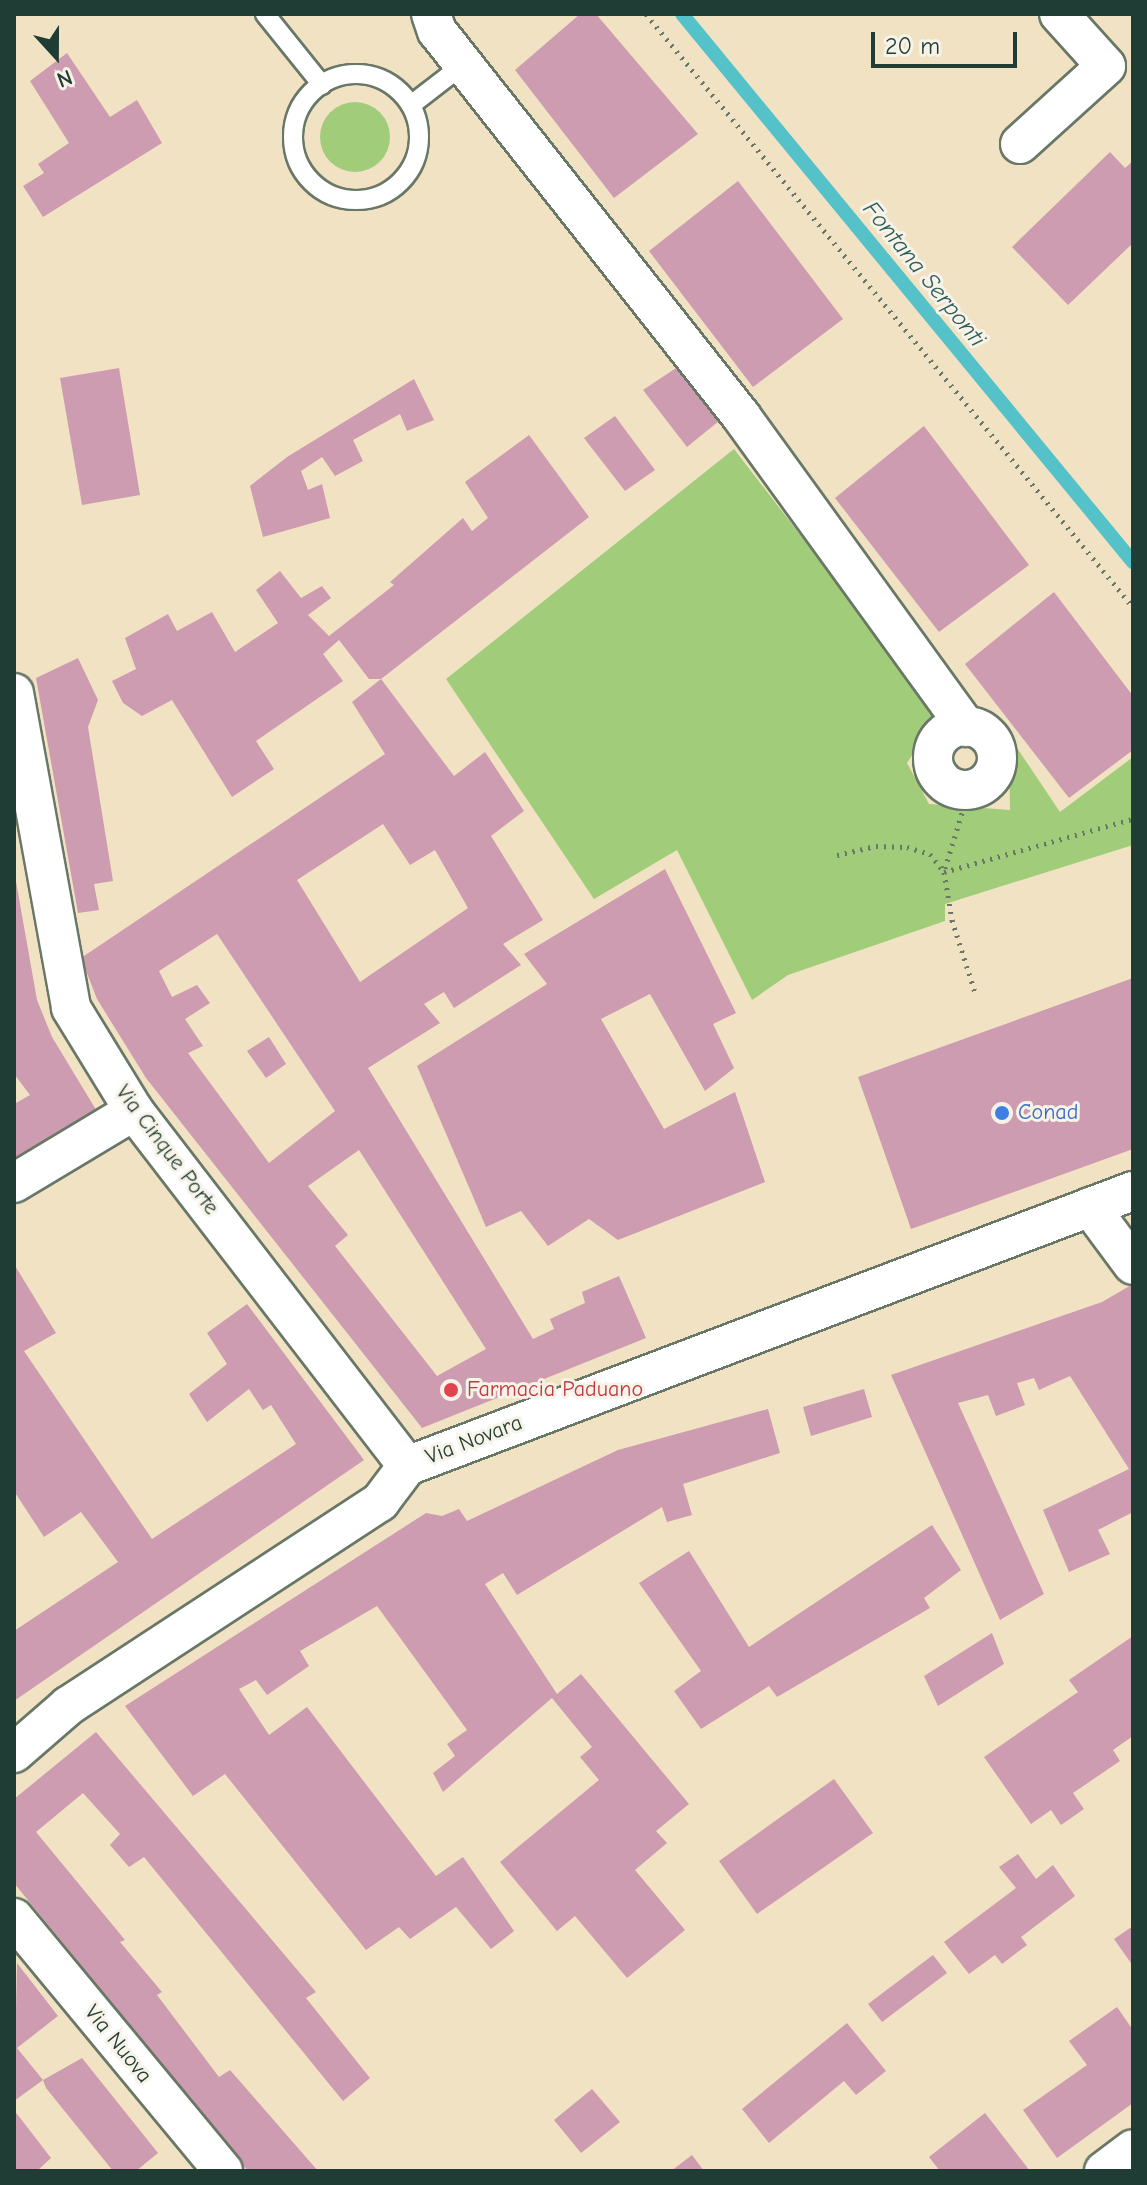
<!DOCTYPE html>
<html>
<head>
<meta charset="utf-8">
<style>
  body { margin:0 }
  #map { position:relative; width:1147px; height:2185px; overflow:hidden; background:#f1e2c4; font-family:"Comic Neue",sans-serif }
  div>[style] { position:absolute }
  .green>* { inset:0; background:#a1cc79 }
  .round { border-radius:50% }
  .stream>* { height:14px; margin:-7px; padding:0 7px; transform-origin:7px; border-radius:7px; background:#54c2c8 }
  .building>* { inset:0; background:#cd9cb1 }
  .path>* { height:5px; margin-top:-2.5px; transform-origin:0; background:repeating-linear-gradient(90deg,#687766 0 2px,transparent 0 8px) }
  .roads { filter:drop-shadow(2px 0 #687766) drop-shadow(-2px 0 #687766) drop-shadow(0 2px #687766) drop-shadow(0 -2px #687766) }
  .service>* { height:18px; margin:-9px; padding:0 9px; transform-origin:9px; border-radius:9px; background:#fff }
  .service>.ring { margin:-9px; padding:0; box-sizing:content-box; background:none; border:18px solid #fff; border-radius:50% }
  .minor>* { height:38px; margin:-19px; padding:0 19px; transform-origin:19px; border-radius:19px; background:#fff }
  .minor>.ring { margin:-19px; padding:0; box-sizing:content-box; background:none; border:38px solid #fff; border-radius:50% }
  .dots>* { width:22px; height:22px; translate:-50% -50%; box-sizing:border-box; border:4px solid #f7f3e8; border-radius:50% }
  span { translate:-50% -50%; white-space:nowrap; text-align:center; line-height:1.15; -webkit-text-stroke:6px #f7f3e8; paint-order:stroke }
  .shop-label { font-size:22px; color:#366cbe }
  .left { translate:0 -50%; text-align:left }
  .street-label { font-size:22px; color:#1f3d34 }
  .health-label { font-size:22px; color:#be3a42 }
  .water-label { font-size:24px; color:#2c5e59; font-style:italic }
  .frame { position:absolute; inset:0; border:16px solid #1f3d34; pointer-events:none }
  .north { position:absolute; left:16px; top:16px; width:80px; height:80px; -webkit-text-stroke:6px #f7f3e8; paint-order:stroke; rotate:159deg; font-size:22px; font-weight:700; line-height:32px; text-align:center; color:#1f3d34 }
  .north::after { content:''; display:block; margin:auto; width:28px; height:36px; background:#1f3d34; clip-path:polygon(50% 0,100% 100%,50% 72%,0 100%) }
  .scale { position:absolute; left:871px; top:32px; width:146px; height:36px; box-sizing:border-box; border:4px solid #1f3d34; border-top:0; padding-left:10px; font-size:24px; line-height:28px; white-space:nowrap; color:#1f3d34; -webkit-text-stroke:6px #f7f3e8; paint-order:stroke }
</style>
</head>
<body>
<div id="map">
  <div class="green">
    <div class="round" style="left:320px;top:102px;width:70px;height:70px"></div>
    <div style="clip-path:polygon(734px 449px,939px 715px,907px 763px,929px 804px,1010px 810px,1009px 736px,1060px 812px,1133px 757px,1133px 845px,945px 904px,945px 921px,788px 975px,752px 1000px,677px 850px,594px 899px,446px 679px)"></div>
  </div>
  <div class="stream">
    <div style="left:682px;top:14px;width:710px;rotate:50.55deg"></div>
  </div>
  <div class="building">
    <div style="clip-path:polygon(580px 14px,596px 14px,698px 134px,614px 198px,515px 70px)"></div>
    <div style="clip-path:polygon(67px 53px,110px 117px,137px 100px,162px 143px,43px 217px,23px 186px,44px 173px,38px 164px,69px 143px,30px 81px)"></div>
    <div style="clip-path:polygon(1110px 152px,1125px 168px,1133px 161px,1133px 243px,1068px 305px,1012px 247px)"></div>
    <div style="clip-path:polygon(738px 181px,843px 319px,753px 387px,649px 251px)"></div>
    <div style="clip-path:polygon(679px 366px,719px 421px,687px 447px,643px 390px)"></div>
    <div style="clip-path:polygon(119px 368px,140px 495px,82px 505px,60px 378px)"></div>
    <div style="clip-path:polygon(414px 379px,434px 420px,407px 431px,400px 414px,353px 440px,363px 461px,335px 476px,322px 457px,301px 471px,308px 490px,322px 484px,330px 518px,263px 537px,250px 486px,287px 457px)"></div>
    <div style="clip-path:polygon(615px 416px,655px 470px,625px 491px,584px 438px)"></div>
    <div style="clip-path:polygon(924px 426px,1029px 565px,939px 632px,835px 498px)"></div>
    <div style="clip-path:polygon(529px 435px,589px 517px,381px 679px,369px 679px,339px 640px,323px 654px,343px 681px,256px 741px,274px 769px,232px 797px,172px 700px,142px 716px,123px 703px,112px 681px,136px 669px,125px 638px,168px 614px,177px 631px,212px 612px,235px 652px,278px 623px,256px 590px,280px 571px,301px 598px,322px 586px,331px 598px,308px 615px,329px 636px,394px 585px,390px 582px,463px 518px,472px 531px,488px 518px,465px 482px)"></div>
    <div style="clip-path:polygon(1054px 592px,1133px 696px,1133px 750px,1069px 798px,965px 664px)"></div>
    <div style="clip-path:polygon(78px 658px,98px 700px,88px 727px,113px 881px,94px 884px,99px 910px,78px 913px,36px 678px)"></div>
    <div style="clip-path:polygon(evenodd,381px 679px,454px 776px,485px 752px,524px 811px,491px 836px,543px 920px,503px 944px,521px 965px,454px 1008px,444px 992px,424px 1004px,440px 1023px,368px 1068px,533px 1339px,554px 1329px,550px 1319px,585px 1303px,582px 1292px,619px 1276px,646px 1338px,422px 1428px,146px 1078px,97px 999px,81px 958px,385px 754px,352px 702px,381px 679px,383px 824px,410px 865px,435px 850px,468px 908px,360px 982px,297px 880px,383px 824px,381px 679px,217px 934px,335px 1111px,269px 1163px,188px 1053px,203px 1046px,185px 1019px,210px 1003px,197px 985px,172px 997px,159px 971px,217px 934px,381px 679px,359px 1150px,486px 1349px,437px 1376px,335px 1246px,348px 1235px,308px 1186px,359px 1150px)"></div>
    <div style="clip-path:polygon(665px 869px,736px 1013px,713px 1024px,734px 1068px,705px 1091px,650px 994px,601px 1019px,664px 1129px,735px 1092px,765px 1182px,618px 1240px,589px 1219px,548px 1246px,521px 1211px,486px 1227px,417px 1066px,547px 984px,524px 954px)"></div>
    <div style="clip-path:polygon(14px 870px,37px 1000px,52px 1037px,101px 1118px,14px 1170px,14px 1104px,30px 1095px,14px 1074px)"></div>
    <div style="clip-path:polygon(1133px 978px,1133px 1149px,911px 1229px,858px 1077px)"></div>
    <div style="clip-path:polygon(269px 1037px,286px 1064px,266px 1078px,247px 1051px)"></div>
    <div style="clip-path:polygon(14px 1264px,56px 1333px,24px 1351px,152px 1539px,296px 1444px,271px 1405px,263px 1410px,249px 1389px,207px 1422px,189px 1394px,227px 1364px,207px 1333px,247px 1304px,364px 1460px,14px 1701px,14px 1631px,118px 1562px,81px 1512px,44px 1537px,14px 1491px)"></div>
    <div style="clip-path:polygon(1133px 1284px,1133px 1512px,1098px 1530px,1110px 1554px,1069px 1572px,1043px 1510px,1129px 1469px,1070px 1376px,1039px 1390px,1034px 1378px,1017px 1383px,1025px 1405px,996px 1416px,988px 1395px,958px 1403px,1044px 1594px,1000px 1620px,891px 1375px,1102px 1302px)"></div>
    <div style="clip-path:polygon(864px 1389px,872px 1417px,811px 1436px,803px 1407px)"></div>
    <div style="clip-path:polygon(768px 1409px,780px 1453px,683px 1484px,692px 1515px,667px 1522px,662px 1507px,517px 1595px,503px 1573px,485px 1584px,557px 1694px,581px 1674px,689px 1804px,656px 1831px,667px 1843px,635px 1870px,685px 1930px,627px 1978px,575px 1916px,557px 1931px,500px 1862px,599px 1780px,580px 1757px,592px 1747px,552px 1698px,443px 1792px,433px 1773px,455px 1756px,447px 1744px,467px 1730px,377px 1606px,300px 1651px,309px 1666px,267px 1695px,256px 1680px,239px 1689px,269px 1735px,307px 1707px,436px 1876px,463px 1857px,514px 1931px,491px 1949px,456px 1907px,410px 1939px,399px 1927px,366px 1950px,225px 1774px,193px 1796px,125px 1706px,426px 1513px,442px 1516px,459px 1509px,467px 1521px,618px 1450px)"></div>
    <div style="clip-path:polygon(932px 1525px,961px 1570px,924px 1598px,930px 1608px,777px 1697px,769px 1686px,701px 1729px,674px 1691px,701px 1671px,639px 1583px,689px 1551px,749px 1647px)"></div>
    <div style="clip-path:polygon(992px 1633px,1004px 1664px,938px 1706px,924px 1676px)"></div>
    <div style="clip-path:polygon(1133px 1636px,1133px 1736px,1113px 1750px,1120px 1761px,1073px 1793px,1084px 1809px,1061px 1825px,1051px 1810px,1031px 1824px,984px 1757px,1078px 1692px,1069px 1680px)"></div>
    <div style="clip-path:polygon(96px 1732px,316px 1992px,306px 1998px,370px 2078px,343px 2101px,144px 1857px,129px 1867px,110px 1845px,120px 1834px,83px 1793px,36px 1832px,125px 1940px,120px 1942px,162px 1992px,157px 1995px,219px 2077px,230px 2070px,318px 2171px,248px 2171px,14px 1883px,14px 1799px)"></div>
    <div style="clip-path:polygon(834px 1779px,873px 1833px,757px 1914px,719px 1861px)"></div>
    <div style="clip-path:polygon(1018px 1854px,1036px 1879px,1053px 1865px,1075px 1896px,1021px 1937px,1027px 1945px,1002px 1964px,995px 1955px,969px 1974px,944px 1942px,1016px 1888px,999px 1867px)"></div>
    <div style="clip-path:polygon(1133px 1926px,1133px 1966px,1114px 1939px)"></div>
    <div style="clip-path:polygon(933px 1955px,947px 1973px,882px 2022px,868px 2004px)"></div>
    <div style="clip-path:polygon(17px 1963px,58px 2016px,17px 2048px,43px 2080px,14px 2101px)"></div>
    <div style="clip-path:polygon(1117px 2007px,1133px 2030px,1133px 2103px,1057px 2158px,1023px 2110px,1087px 2065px,1069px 2041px)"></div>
    <div style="clip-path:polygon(847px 2023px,886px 2071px,856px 2095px,844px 2081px,769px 2143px,742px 2109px)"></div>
    <div style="clip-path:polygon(82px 2058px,158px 2153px,136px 2171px,113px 2171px,46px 2088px,43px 2080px)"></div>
    <div style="clip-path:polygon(592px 2089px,620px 2122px,581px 2153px,554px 2120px)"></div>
    <div style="clip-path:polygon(14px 2110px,51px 2158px,37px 2171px,14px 2171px)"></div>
    <div style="clip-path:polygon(985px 2113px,1030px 2171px,940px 2171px,929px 2157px)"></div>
    <div style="clip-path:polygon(692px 2155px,704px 2171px,671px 2171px)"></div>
  </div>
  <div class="path">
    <div style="left:646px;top:14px;width:767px;rotate:50.61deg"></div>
    <div style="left:969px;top:790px;width:86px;rotate:107deg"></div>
    <div style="left:944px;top:872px;width:49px;rotate:80.5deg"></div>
    <div style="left:952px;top:920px;width:76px;rotate:72.3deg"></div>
    <div style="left:837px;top:855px;width:40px;rotate:-13deg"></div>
    <div style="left:876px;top:846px;width:31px;rotate:2deg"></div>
    <div style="left:907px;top:847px;width:24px;rotate:17deg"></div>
    <div style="left:930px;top:854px;width:23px;rotate:52deg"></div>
    <div style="left:944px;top:872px;width:196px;rotate:-15.7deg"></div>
  </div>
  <div class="roads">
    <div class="service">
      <div style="left:265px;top:14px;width:91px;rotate:51.2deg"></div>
      <div class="ring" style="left:293px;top:74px;width:108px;height:108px"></div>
      <div style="left:411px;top:105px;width:66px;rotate:-37.6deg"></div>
    </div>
    <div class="minor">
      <div style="left:431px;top:14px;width:18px;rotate:71deg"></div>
      <div style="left:437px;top:31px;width:491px;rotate:51.7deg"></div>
      <div style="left:741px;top:416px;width:384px;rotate:54.1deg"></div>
      <div style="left:1020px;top:144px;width:116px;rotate:-42.2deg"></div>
      <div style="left:1106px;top:66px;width:70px;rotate:-132.1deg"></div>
      <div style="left:14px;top:693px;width:320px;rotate:79.7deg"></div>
      <div style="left:71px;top:1008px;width:121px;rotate:58.5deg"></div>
      <div style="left:134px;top:1111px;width:448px;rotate:52.4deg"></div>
      <div class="ring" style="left:933px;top:726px;width:26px;height:26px"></div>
      <div style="left:14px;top:1183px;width:140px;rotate:-31deg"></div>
      <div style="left:1090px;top:1207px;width:72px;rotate:53.4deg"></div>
      <div style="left:14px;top:1753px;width:72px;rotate:-41deg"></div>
      <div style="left:68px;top:1706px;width:373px;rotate:-33.2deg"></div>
      <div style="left:380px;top:1502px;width:45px;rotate:-53.1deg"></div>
      <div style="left:407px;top:1466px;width:776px;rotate:-20.75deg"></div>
      <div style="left:14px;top:1918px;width:328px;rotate:50.4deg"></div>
      <div style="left:1104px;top:2171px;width:36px;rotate:-37deg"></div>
    </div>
  </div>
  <div class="dots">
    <div style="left:1002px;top:1113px;background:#3f7fe0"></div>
    <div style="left:451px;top:1390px;background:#e0444e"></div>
  </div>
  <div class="shop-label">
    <span class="left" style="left:1018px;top:1113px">Conad</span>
  </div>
  <div class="street-label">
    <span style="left:167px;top:1150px;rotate:53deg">Via Cinque Porte</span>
    <span style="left:474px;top:1440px;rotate:-21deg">Via Novara</span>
    <span style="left:118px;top:2044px;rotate:51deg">Via Nuova</span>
  </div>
  <div class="health-label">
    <span class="left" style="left:467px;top:1390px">Farmacia Paduano</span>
  </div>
  <div class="water-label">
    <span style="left:924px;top:274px;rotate:51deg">Fontana Serponti</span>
  </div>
  <div class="frame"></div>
  <div class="north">N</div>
  <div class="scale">20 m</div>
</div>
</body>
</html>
